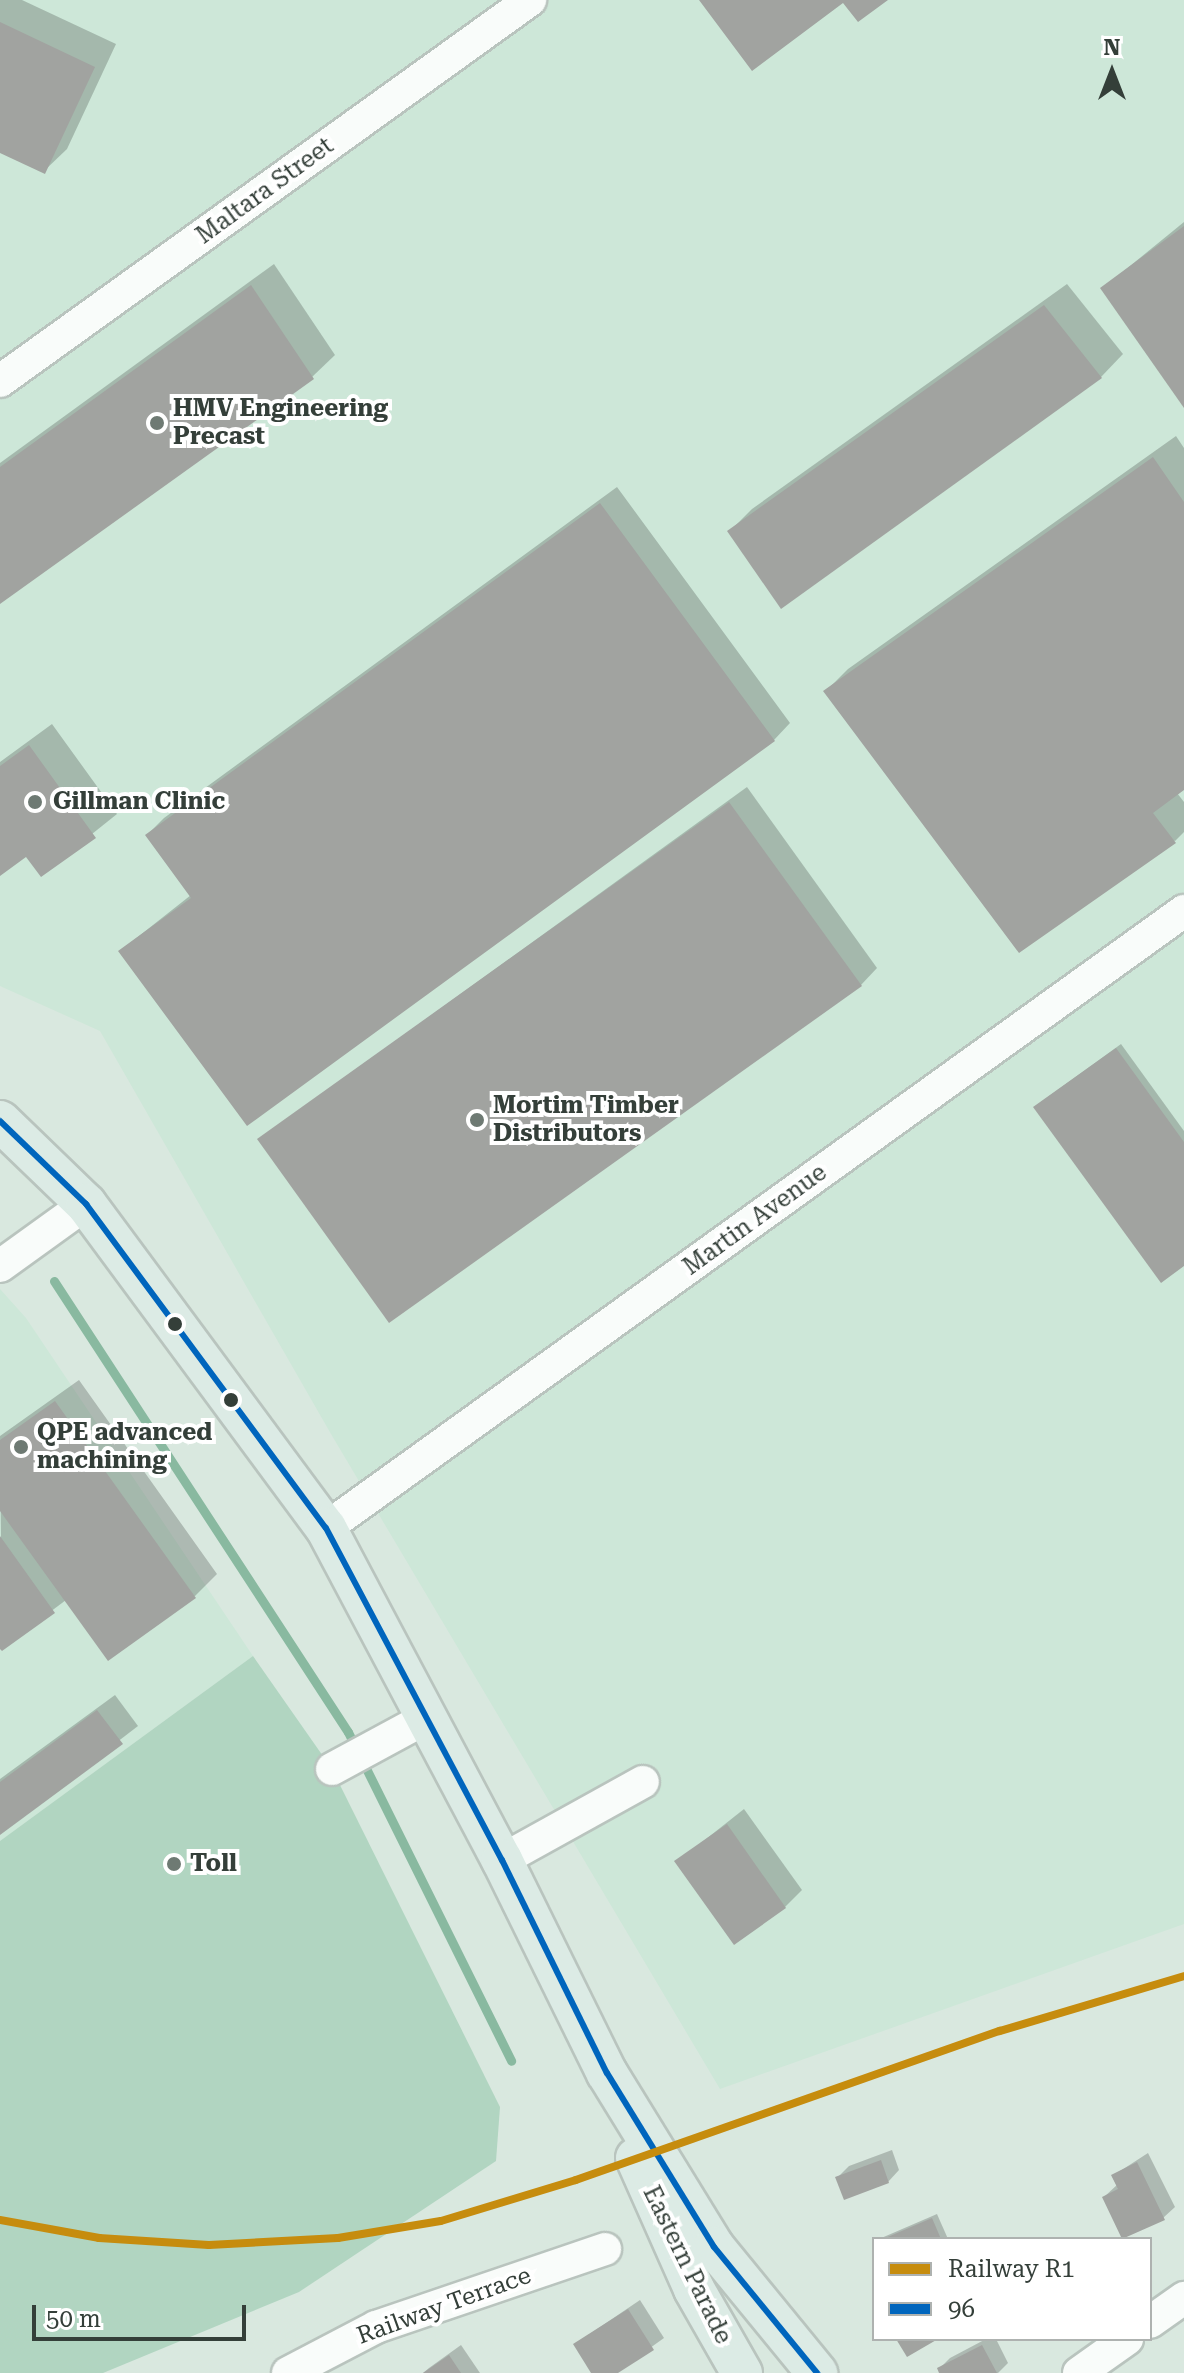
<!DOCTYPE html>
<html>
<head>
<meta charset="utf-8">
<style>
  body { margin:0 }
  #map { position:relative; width:1184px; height:2373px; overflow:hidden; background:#d9e8df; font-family:"Roboto Serif",serif }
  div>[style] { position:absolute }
  .built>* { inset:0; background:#cde7d8 }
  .green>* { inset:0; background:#b1d5c1 }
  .shadow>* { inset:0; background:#0003 }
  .stream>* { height:9px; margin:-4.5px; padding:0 4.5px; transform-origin:4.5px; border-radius:4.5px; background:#89b9a0 }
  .building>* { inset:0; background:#a1a3a0 }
  .roads { filter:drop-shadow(2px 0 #b9c4be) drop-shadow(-2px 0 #b9c4be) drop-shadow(0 2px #b9c4be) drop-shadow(0 -2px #b9c4be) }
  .minor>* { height:32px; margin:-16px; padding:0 16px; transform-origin:16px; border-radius:16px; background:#f9fcfa }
  .major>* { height:40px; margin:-20px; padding:0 20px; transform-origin:20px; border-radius:20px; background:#dcebe5 }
  .bus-1>* { height:6px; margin:-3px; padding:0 3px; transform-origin:3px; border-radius:3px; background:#0065bd }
  .rail-1>* { height:8px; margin:-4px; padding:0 4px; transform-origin:4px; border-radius:4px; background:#c68c0e }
  .dots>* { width:22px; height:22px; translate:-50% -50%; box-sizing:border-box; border:4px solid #fff; border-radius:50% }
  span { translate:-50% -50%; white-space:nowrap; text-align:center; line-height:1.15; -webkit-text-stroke:8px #fff; paint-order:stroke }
  .street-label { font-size:24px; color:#343f39 }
  .poi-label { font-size:24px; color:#343f39; font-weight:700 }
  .left { translate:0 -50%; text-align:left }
  .legend { position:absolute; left:872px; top:2237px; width:280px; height:104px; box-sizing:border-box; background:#fff; border:2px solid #aeb2b0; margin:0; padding:10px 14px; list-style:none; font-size:24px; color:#343f39 }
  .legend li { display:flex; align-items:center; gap:16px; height:40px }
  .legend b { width:40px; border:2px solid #aeb2b0 }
  .north { position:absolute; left:1072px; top:32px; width:80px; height:80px; -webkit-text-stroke:6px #fff; paint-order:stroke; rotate:0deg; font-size:22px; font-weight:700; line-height:32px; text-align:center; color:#343f39 }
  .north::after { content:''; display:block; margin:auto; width:28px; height:36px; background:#343f39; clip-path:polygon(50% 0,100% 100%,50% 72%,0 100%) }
  .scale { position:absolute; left:32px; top:2305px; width:214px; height:36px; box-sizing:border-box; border:4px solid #343f39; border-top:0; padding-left:10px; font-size:24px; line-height:28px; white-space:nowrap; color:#343f39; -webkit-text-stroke:6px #fff; paint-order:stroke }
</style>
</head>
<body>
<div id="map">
  <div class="built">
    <div style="clip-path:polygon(0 0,1184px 0,1184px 1924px,720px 2089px,331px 1434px,100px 1031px,0 986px)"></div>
    <div style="clip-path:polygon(0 1289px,26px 1318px,253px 1656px,0 1841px)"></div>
  </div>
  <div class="green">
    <div style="clip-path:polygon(253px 1656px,332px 1769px,500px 2107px,496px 2161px,299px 2292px,103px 2373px,0 2373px,0 1841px)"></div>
  </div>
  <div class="shadow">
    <div style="clip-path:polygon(0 0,22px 0,116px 44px,67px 149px,44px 171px,0 150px)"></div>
    <div style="clip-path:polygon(1184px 222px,1184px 404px,1103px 288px)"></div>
    <div style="clip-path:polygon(274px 264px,335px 355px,312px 377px,0 602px,0 463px)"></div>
    <div style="clip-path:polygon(1067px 284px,1123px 354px,1101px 377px,730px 531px,752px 509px)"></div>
    <div style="clip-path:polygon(1176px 436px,1184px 448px,1184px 787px,1177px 793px,1184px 802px,1184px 832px,1175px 841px,826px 691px,848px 669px)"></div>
    <div style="clip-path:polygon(617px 487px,790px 723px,774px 740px,120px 951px,191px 895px,147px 835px,164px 818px)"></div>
    <div style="clip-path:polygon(52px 724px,117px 814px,42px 874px,27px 854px,0 873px,0 762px)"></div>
    <div style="clip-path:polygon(747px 787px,877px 968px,861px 985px,260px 1139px)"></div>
    <div style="clip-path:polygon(1121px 1044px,1184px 1131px,1184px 1264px,1041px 1102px)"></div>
    <div style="clip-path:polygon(79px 1380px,217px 1574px,195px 1596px,66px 1600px,2px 1648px,0 1436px)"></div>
    <div style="clip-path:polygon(115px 1695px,138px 1726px,0 1832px,0 1779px)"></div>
    <div style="clip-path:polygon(744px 1809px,802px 1890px,785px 1907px,677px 1862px)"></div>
    <div style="clip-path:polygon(892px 2150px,899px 2170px,888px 2182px,838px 2177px,849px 2166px)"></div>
    <div style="clip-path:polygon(1148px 2153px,1175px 2207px,1163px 2218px,1104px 2197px,1118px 2184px,1114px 2175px)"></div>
    <div style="clip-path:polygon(937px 2214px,948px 2239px,879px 2239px)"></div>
    <div style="clip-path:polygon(640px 2300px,664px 2338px,615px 2373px,593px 2373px,575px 2344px)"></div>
    <div style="clip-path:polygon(986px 2339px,996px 2339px,1008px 2363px,998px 2373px,941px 2373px,939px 2369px,950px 2358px)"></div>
    <div style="clip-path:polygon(461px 2345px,480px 2373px,423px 2373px,429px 2368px)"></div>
  </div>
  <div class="stream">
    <div style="left:54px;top:1281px;width:538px;rotate:56.9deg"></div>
    <div style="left:348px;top:1732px;width:367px;rotate:63.6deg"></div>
  </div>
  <div class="building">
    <div style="clip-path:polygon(699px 0,888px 0,858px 22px,843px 3px,752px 71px)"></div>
    <div style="clip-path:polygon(0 22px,95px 67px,45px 174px,0 153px)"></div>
    <div style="clip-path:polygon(1184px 226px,1184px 408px,1100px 288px)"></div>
    <div style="clip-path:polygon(251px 285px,314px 379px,0 604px,0 467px)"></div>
    <div style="clip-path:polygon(1044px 305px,1102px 378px,781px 609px,727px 531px)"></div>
    <div style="clip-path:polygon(1153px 457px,1184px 502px,1184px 790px,1153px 813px,1176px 843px,1019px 953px,823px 691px)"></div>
    <div style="clip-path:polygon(600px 503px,775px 741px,247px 1126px,118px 951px,191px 898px,145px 835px)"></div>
    <div style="clip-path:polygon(29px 745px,96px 838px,41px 877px,26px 857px,0 876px,0 766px)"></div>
    <div style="clip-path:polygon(729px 802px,862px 986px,389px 1323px,257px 1139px)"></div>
    <div style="clip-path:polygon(1116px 1048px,1184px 1142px,1184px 1266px,1161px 1283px,1033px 1107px)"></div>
    <div style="clip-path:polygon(55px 1401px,196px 1598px,108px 1661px,0 1511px,0 1440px)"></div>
    <div style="clip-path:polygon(0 1536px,55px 1613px,2px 1651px,0 1649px)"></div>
    <div style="clip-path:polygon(97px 1710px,123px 1744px,0 1835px,0 1782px)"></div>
    <div style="clip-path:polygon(727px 1824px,786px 1908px,734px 1945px,674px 1861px)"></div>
    <div style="clip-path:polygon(881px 2160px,889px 2183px,844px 2200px,835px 2177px)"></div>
    <div style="clip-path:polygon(1137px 2162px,1165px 2220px,1122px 2239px,1102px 2197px,1118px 2189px,1111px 2175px)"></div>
    <div style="clip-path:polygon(932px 2218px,941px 2239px,883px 2239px)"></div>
    <div style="clip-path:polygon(628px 2309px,654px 2350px,618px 2373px,591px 2373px,573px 2344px)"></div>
    <div style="clip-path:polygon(896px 2339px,938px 2339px,907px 2357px)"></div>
    <div style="clip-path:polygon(982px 2345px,997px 2373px,939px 2373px,937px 2368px)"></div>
    <div style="clip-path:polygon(449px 2355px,461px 2373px,423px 2373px)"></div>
  </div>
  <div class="roads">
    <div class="minor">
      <div style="left:0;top:381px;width:653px;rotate:-35.71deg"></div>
      <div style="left:0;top:1266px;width:106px;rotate:-35.8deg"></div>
      <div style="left:326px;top:1528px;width:1057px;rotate:-35.72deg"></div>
      <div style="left:332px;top:1769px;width:109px;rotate:-28.4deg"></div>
      <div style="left:502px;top:1860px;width:161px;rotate:-29deg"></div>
      <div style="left:1150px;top:2322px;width:42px;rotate:-35.2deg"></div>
      <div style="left:288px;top:2373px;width:99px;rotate:-27.6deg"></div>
      <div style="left:376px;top:2327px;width:242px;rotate:-18.8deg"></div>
      <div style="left:1079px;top:2373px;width:59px;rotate:-35.3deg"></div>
    </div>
    <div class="major">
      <div style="left:0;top:1121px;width:120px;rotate:44deg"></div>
      <div style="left:86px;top:1204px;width:403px;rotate:53.5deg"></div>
      <div style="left:326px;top:1528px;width:376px;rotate:62.1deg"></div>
      <div style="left:502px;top:1860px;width:237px;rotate:63.8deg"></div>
      <div style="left:607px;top:2073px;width:204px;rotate:58.4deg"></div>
      <div style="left:714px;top:2247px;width:163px;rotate:50.7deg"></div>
      <div style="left:636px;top:2158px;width:143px;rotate:66.1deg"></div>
      <div style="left:694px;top:2289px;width:97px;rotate:60.3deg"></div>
    </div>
  </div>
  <div class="bus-1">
    <div style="left:0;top:1121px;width:120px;rotate:44deg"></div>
    <div style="left:86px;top:1204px;width:403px;rotate:53.5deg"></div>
    <div style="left:326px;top:1528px;width:376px;rotate:62.1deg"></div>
    <div style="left:502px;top:1860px;width:237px;rotate:63.8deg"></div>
    <div style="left:607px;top:2073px;width:204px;rotate:58.4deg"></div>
    <div style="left:714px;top:2247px;width:163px;rotate:50.7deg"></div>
  </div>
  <div class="rail-1">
    <div style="left:0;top:2220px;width:101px;rotate:10.3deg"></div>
    <div style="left:99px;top:2238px;width:110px;rotate:3.6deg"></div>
    <div style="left:209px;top:2245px;width:129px;rotate:-3.1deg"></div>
    <div style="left:338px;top:2238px;width:104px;rotate:-9.4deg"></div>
    <div style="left:441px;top:2221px;width:141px;rotate:-16.9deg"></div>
    <div style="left:576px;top:2180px;width:449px;rotate:-19.4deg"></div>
    <div style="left:1000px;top:2031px;width:192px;rotate:-16.6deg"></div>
  </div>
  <div class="dots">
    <div style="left:157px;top:423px;background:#6e7a73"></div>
    <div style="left:35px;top:802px;background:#6e7a73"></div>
    <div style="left:477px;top:1120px;background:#6e7a73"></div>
    <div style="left:175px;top:1324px;background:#343f39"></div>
    <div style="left:231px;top:1400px;background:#343f39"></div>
    <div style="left:21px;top:1447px;background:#6e7a73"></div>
    <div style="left:174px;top:1864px;background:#6e7a73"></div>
  </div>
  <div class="street-label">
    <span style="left:265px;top:191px;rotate:-36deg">Maltara Street</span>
    <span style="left:755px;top:1220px;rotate:-36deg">Martin Avenue</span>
    <span style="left:687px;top:2265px;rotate:64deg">Eastern Parade</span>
    <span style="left:444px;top:2306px;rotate:-20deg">Railway Terrace</span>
  </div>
  <div class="poi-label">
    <span class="left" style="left:173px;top:423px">HMV Engineering<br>Precast</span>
    <span class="left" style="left:53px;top:802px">Gillman Clinic</span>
    <span class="left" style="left:493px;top:1120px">Mortim Timber<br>Distributors</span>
    <span class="left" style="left:37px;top:1447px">QPE advanced<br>machining</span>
    <span class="left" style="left:190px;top:1864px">Toll</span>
  </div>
  <ul class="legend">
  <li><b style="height:10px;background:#c68c0e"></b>Railway R1</li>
  <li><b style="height:10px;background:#0065bd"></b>96</li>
  </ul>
  <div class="north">N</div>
  <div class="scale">50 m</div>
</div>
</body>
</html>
